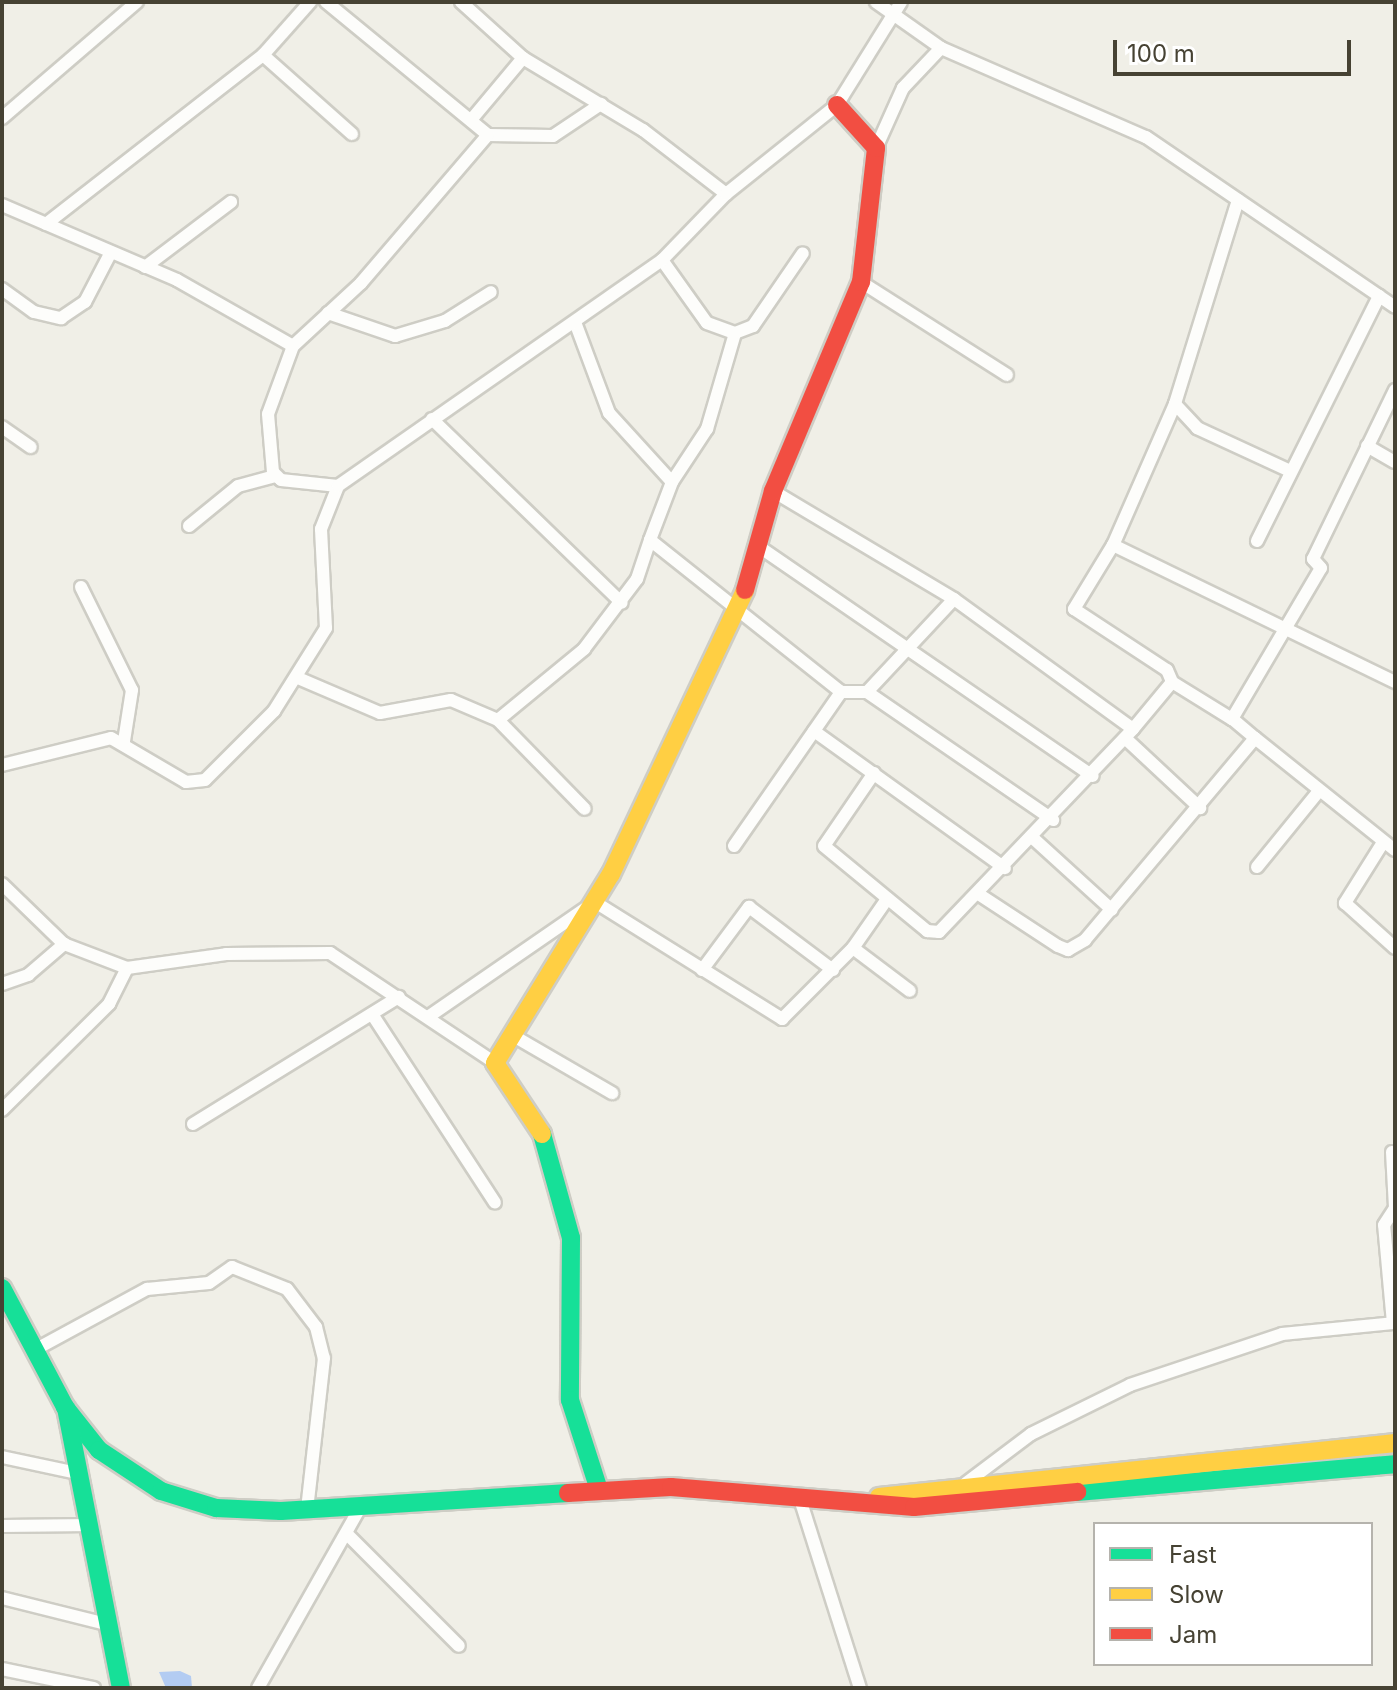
<!DOCTYPE html>
<html>
<head>
<meta charset="utf-8">
<style>
  body { margin:0 }
  #map { position:relative; width:1397px; height:1690px; overflow:hidden; background:#f0efe7; font-family:Inter,sans-serif }
  div>[style] { position:absolute }
  .water>* { inset:0; background:#b3ccf2 }
  .roads { filter:drop-shadow(2px 0 #cecdc5) drop-shadow(-2px 0 #cecdc5) drop-shadow(0 2px #cecdc5) drop-shadow(0 -2px #cecdc5) }
  .street>* { height:12px; margin:-6px; padding:0 6px; transform-origin:6px; border-radius:6px; background:#fdfdfb }
  .fast>* { height:18px; margin:-9px; padding:0 9px; transform-origin:9px; border-radius:9px; background:#16e098 }
  .slow>* { height:18px; margin:-9px; padding:0 9px; transform-origin:9px; border-radius:9px; background:#ffcf43 }
  .jam>* { height:18px; margin:-9px; padding:0 9px; transform-origin:9px; border-radius:9px; background:#f24e42 }
  span { translate:-50% -50%; white-space:nowrap; text-align:center; line-height:1.15; -webkit-text-stroke:6px #fff; paint-order:stroke }
  .frame { position:absolute; inset:0; border:4px solid #464233; pointer-events:none }
  .legend { position:absolute; left:1093px; top:1522px; width:280px; height:144px; box-sizing:border-box; background:#fff; border:2px solid #b5b3ad; margin:0; padding:10px 14px; list-style:none; font-size:24px; color:#464233 }
  .legend li { display:flex; align-items:center; gap:16px; height:40px }
  .legend b { width:40px; border:2px solid #b5b3ad }
  .scale { position:absolute; left:1113px; top:40px; width:238px; height:36px; box-sizing:border-box; border:4px solid #464233; border-top:0; padding-left:10px; font-size:24px; line-height:28px; white-space:nowrap; color:#464233; -webkit-text-stroke:6px #fff; paint-order:stroke }
</style>
</head>
<body>
<div id="map">
  <div class="water">
    <div style="clip-path:polygon(180px 1671px,191px 1676px,192px 1688px,166px 1688px,159px 1672px)"></div>
  </div>
  <div class="roads">
    <div class="street">
      <div style="left:461px;top:2px;width:84px;rotate:42.1deg"></div>
      <div style="left:876px;top:2px;width:80px;rotate:35.3deg"></div>
      <div style="left:941px;top:48px;width:223px;rotate:23.5deg"></div>
      <div style="left:1146px;top:137px;width:301px;rotate:34.3deg"></div>
      <div style="left:263px;top:55px;width:119px;rotate:41.6deg"></div>
      <div style="left:2px;top:118px;width:178px;rotate:-40.7deg"></div>
      <div style="left:471px;top:120px;width:81px;rotate:-50deg"></div>
      <div style="left:523px;top:58px;width:140px;rotate:31deg"></div>
      <div style="left:643px;top:130px;width:105px;rotate:37.6deg"></div>
      <div style="left:488px;top:135px;width:65px;rotate:0.9deg"></div>
      <div style="left:553px;top:136px;width:58px;rotate:-33.7deg"></div>
      <div style="left:876px;top:148px;width:66px;rotate:-65.8deg"></div>
      <div style="left:903px;top:88px;width:55px;rotate:-46.5deg"></div>
      <div style="left:1238px;top:200px;width:214px;rotate:107.2deg"></div>
      <div style="left:1175px;top:404px;width:154px;rotate:113.7deg"></div>
      <div style="left:1113px;top:545px;width:314px;rotate:25.9deg"></div>
      <div style="left:2px;top:205px;width:190px;rotate:23.2deg"></div>
      <div style="left:177px;top:280px;width:133px;rotate:29.6deg"></div>
      <div style="left:293px;top:346px;width:72px;rotate:110.2deg"></div>
      <div style="left:268px;top:414px;width:58px;rotate:85.1deg"></div>
      <div style="left:273px;top:472px;width:11px;rotate:45deg"></div>
      <div style="left:281px;top:480px;width:57px;rotate:6deg"></div>
      <div style="left:46px;top:224px;width:275px;rotate:-37.9deg"></div>
      <div style="left:263px;top:55px;width:71px;rotate:-48.4deg"></div>
      <div style="left:662px;top:260px;width:77px;rotate:54.5deg"></div>
      <div style="left:707px;top:323px;width:30px;rotate:20deg"></div>
      <div style="left:735px;top:333px;width:19px;rotate:-21deg"></div>
      <div style="left:753px;top:326px;width:88px;rotate:-55.6deg"></div>
      <div style="left:145px;top:267px;width:108px;rotate:-37.1deg"></div>
      <div style="left:861px;top:282px;width:173px;rotate:32.5deg"></div>
      <div style="left:2px;top:289px;width:39px;rotate:36deg"></div>
      <div style="left:34px;top:312px;width:28px;rotate:13deg"></div>
      <div style="left:61px;top:318px;width:29px;rotate:-34deg"></div>
      <div style="left:85px;top:302px;width:56px;rotate:-62.5deg"></div>
      <div style="left:328px;top:313px;width:71px;rotate:18.9deg"></div>
      <div style="left:395px;top:336px;width:52px;rotate:-16.7deg"></div>
      <div style="left:445px;top:321px;width:54px;rotate:-32.2deg"></div>
      <div style="left:575px;top:322px;width:97px;rotate:69.5deg"></div>
      <div style="left:609px;top:413px;width:93px;rotate:47.6deg"></div>
      <div style="left:672px;top:482px;width:62px;rotate:110.8deg"></div>
      <div style="left:650px;top:540px;width:244px;rotate:38.5deg"></div>
      <div style="left:841px;top:692px;width:26px"></div>
      <div style="left:867px;top:692px;width:127px;rotate:-46.9deg"></div>
      <div style="left:954px;top:599px;width:221px;rotate:36deg"></div>
      <div style="left:1133px;top:729px;width:61px;rotate:-50.3deg"></div>
      <div style="left:1172px;top:682px;width:70px;rotate:31.7deg"></div>
      <div style="left:1232px;top:719px;width:175px;rotate:-59.5deg"></div>
      <div style="left:1321px;top:568px;width:12px;rotate:-132deg"></div>
      <div style="left:1313px;top:559px;width:188px;rotate:-64.1deg"></div>
      <div style="left:293px;top:346px;width:93px;rotate:-42.8deg"></div>
      <div style="left:361px;top:283px;width:195px;rotate:-49.4deg"></div>
      <div style="left:488px;top:135px;width:210px;rotate:-140.6deg"></div>
      <div style="left:1175px;top:404px;width:33px;rotate:47deg"></div>
      <div style="left:1197px;top:428px;width:102px;rotate:24.8deg"></div>
      <div style="left:432px;top:419px;width:264px;rotate:44.1deg"></div>
      <div style="left:2px;top:427px;width:35px;rotate:35deg"></div>
      <div style="left:1367px;top:446px;width:32px;rotate:30deg"></div>
      <div style="left:672px;top:482px;width:64px;rotate:-56.6deg"></div>
      <div style="left:707px;top:429px;width:100px;rotate:-73.7deg"></div>
      <div style="left:773px;top:491px;width:211px;rotate:30.8deg"></div>
      <div style="left:189px;top:526px;width:63px;rotate:-39.2deg"></div>
      <div style="left:238px;top:486px;width:39px;rotate:-15deg"></div>
      <div style="left:1257px;top:541px;width:274px;rotate:-63.5deg"></div>
      <div style="left:1113px;top:545px;width:75px;rotate:121.4deg"></div>
      <div style="left:1074px;top:609px;width:111px;rotate:33.3deg"></div>
      <div style="left:1167px;top:670px;width:13px;rotate:67deg"></div>
      <div style="left:758px;top:546px;width:406px;rotate:34.5deg"></div>
      <div style="left:81px;top:587px;width:115px;rotate:63.7deg"></div>
      <div style="left:132px;top:690px;width:52px;rotate:98.9deg"></div>
      <div style="left:298px;top:678px;width:89px;rotate:23.1deg"></div>
      <div style="left:380px;top:713px;width:72px;rotate:-10.4deg"></div>
      <div style="left:451px;top:700px;width:51px;rotate:23.1deg"></div>
      <div style="left:498px;top:720px;width:112px;rotate:-39.5deg"></div>
      <div style="left:584px;top:649px;width:88px;rotate:-52.9deg"></div>
      <div style="left:637px;top:579px;width:41px;rotate:-71.6deg"></div>
      <div style="left:867px;top:692px;width:226px;rotate:34.5deg"></div>
      <div style="left:498px;top:720px;width:124px;rotate:45.7deg"></div>
      <div style="left:814px;top:731px;width:235px;rotate:35.7deg"></div>
      <div style="left:1125px;top:738px;width:103px;rotate:43deg"></div>
      <div style="left:1255px;top:738px;width:179px;rotate:38.7deg"></div>
      <div style="left:2px;top:765px;width:112px;rotate:-13.9deg"></div>
      <div style="left:111px;top:738px;width:87px;rotate:30.4deg"></div>
      <div style="left:186px;top:782px;width:19px;rotate:-6deg"></div>
      <div style="left:205px;top:780px;width:98px;rotate:-45deg"></div>
      <div style="left:274px;top:711px;width:98px;rotate:-57.9deg"></div>
      <div style="left:326px;top:628px;width:99px;rotate:-92.9deg"></div>
      <div style="left:321px;top:529px;width:46px;rotate:-68.4deg"></div>
      <div style="left:338px;top:486px;width:395px;rotate:-34.9deg"></div>
      <div style="left:662px;top:260px;width:92px;rotate:-45.9deg"></div>
      <div style="left:726px;top:194px;width:142px;rotate:-38.7deg"></div>
      <div style="left:837px;top:105px;width:121px;rotate:-58.1deg"></div>
      <div style="left:874px;top:773px;width:88px;rotate:124.4deg"></div>
      <div style="left:824px;top:846px;width:134px;rotate:39.5deg"></div>
      <div style="left:927px;top:931px;width:12px;rotate:5deg"></div>
      <div style="left:939px;top:932px;width:281px;rotate:-46.3deg"></div>
      <div style="left:1034px;top:839px;width:105px;rotate:42.3deg"></div>
      <div style="left:1382px;top:844px;width:70px;rotate:122.1deg"></div>
      <div style="left:1345px;top:903px;width:67px;rotate:42deg"></div>
      <div style="left:734px;top:846px;width:188px;rotate:-55.2deg"></div>
      <div style="left:1257px;top:867px;width:98px;rotate:-50.8deg"></div>
      <div style="left:2px;top:884px;width:86px;rotate:44.1deg"></div>
      <div style="left:64px;top:944px;width:67px;rotate:20.9deg"></div>
      <div style="left:127px;top:968px;width:100px;rotate:-8deg"></div>
      <div style="left:226px;top:954px;width:104px;rotate:-0.6deg"></div>
      <div style="left:330px;top:953px;width:198px;rotate:33.7deg"></div>
      <div style="left:980px;top:895px;width:93px;rotate:33.2deg"></div>
      <div style="left:1058px;top:946px;width:11px;rotate:22deg"></div>
      <div style="left:1068px;top:950px;width:20px;rotate:-30deg"></div>
      <div style="left:1085px;top:940px;width:264px;rotate:-49.9deg"></div>
      <div style="left:1255px;top:738px;width:30px;rotate:-140deg"></div>
      <div style="left:853px;top:948px;width:71px;rotate:37deg"></div>
      <div style="left:702px;top:970px;width:79px;rotate:-53.3deg"></div>
      <div style="left:749px;top:907px;width:105px;rotate:36.9deg"></div>
      <div style="left:2px;top:984px;width:28px;rotate:-19deg"></div>
      <div style="left:28px;top:975px;width:48px;rotate:-40.7deg"></div>
      <div style="left:372px;top:1014px;width:225px;rotate:56.9deg"></div>
      <div style="left:428px;top:1017px;width:203px;rotate:-34.6deg"></div>
      <div style="left:595px;top:902px;width:221px;rotate:32deg"></div>
      <div style="left:782px;top:1019px;width:100px;rotate:-45deg"></div>
      <div style="left:853px;top:948px;width:60px;rotate:-55.2deg"></div>
      <div style="left:512px;top:1035px;width:116px;rotate:30.1deg"></div>
      <div style="left:2px;top:1110px;width:151px;rotate:-44.7deg"></div>
      <div style="left:109px;top:1004px;width:40px;rotate:-63.4deg"></div>
      <div style="left:193px;top:1124px;width:242px;rotate:-31.7deg"></div>
      <div style="left:1392px;top:1152px;width:55px;rotate:86.9deg"></div>
      <div style="left:1393px;top:1323px;width:98px;rotate:-95.2deg"></div>
      <div style="left:1384px;top:1225px;width:20px;rotate:-57deg"></div>
      <div style="left:40px;top:1347px;width:122px;rotate:-28.5deg"></div>
      <div style="left:147px;top:1289px;width:62px;rotate:-5.5deg"></div>
      <div style="left:209px;top:1283px;width:28px;rotate:-35deg"></div>
      <div style="left:232px;top:1267px;width:59px;rotate:21.8deg"></div>
      <div style="left:287px;top:1289px;width:48px;rotate:52.7deg"></div>
      <div style="left:316px;top:1327px;width:32px;rotate:76deg"></div>
      <div style="left:324px;top:1358px;width:152px;rotate:96.4deg"></div>
      <div style="left:2px;top:1457px;width:81px;rotate:12.1deg"></div>
      <div style="left:966px;top:1483px;width:81px;rotate:-37deg"></div>
      <div style="left:1031px;top:1434px;width:110px;rotate:-26.3deg"></div>
      <div style="left:1130px;top:1385px;width:160px;rotate:-18.5deg"></div>
      <div style="left:1282px;top:1334px;width:114px;rotate:-5.6deg"></div>
      <div style="left:800px;top:1499px;width:198px;rotate:72.4deg"></div>
      <div style="left:2px;top:1526px;width:89px;rotate:-0.6deg"></div>
      <div style="left:347px;top:1534px;width:158px;rotate:45deg"></div>
      <div style="left:2px;top:1598px;width:111px;rotate:14deg"></div>
      <div style="left:2px;top:1669px;width:94px;rotate:11.7deg"></div>
      <div style="left:258px;top:1688px;width:209px;rotate:-60.5deg"></div>
    </div>
    <div class="fast">
      <div style="left:542px;top:1134px;width:108px;rotate:74.4deg"></div>
      <div style="left:571px;top:1238px;width:162px;rotate:90.4deg"></div>
      <div style="left:570px;top:1400px;width:95px;rotate:72.1deg"></div>
      <div style="left:2px;top:1288px;width:135px;rotate:62.1deg"></div>
      <div style="left:65px;top:1407px;width:55px;rotate:51.7deg"></div>
      <div style="left:99px;top:1450px;width:74px;rotate:33.5deg"></div>
      <div style="left:161px;top:1491px;width:58px;rotate:17.2deg"></div>
      <div style="left:216px;top:1508px;width:65px;rotate:2.6deg"></div>
      <div style="left:281px;top:1511px;width:288px;rotate:-3.6deg"></div>
      <div style="left:66px;top:1408px;width:285px;rotate:78.9deg"></div>
      <div style="left:1077px;top:1492px;width:319px;rotate:-5deg"></div>
    </div>
    <div class="slow">
      <div style="left:542px;top:1134px;width:85px;rotate:-123.5deg"></div>
      <div style="left:495px;top:1063px;width:222px;rotate:-58.5deg"></div>
      <div style="left:611px;top:874px;width:314px;rotate:-64.7deg"></div>
      <div style="left:879px;top:1497px;width:519px;rotate:-5.97deg"></div>
    </div>
    <div class="jam">
      <div style="left:745px;top:590px;width:103px;rotate:-74.2deg"></div>
      <div style="left:773px;top:491px;width:227px;rotate:-67.2deg"></div>
      <div style="left:861px;top:282px;width:135px;rotate:-83.6deg"></div>
      <div style="left:876px;top:148px;width:58px;rotate:-132.2deg"></div>
      <div style="left:568px;top:1493px;width:103px;rotate:-3.3deg"></div>
      <div style="left:671px;top:1487px;width:244px;rotate:4.7deg"></div>
      <div style="left:914px;top:1507px;width:164px;rotate:-5.3deg"></div>
    </div>
  </div>
  <div class="frame"></div>
  <ul class="legend">
  <li><b style="height:10px;background:#16e098"></b>Fast</li>
  <li><b style="height:10px;background:#ffcf43"></b>Slow</li>
  <li><b style="height:10px;background:#f24e42"></b>Jam</li>
  </ul>
  <div class="scale">100 m</div>
</div>
</body>
</html>
